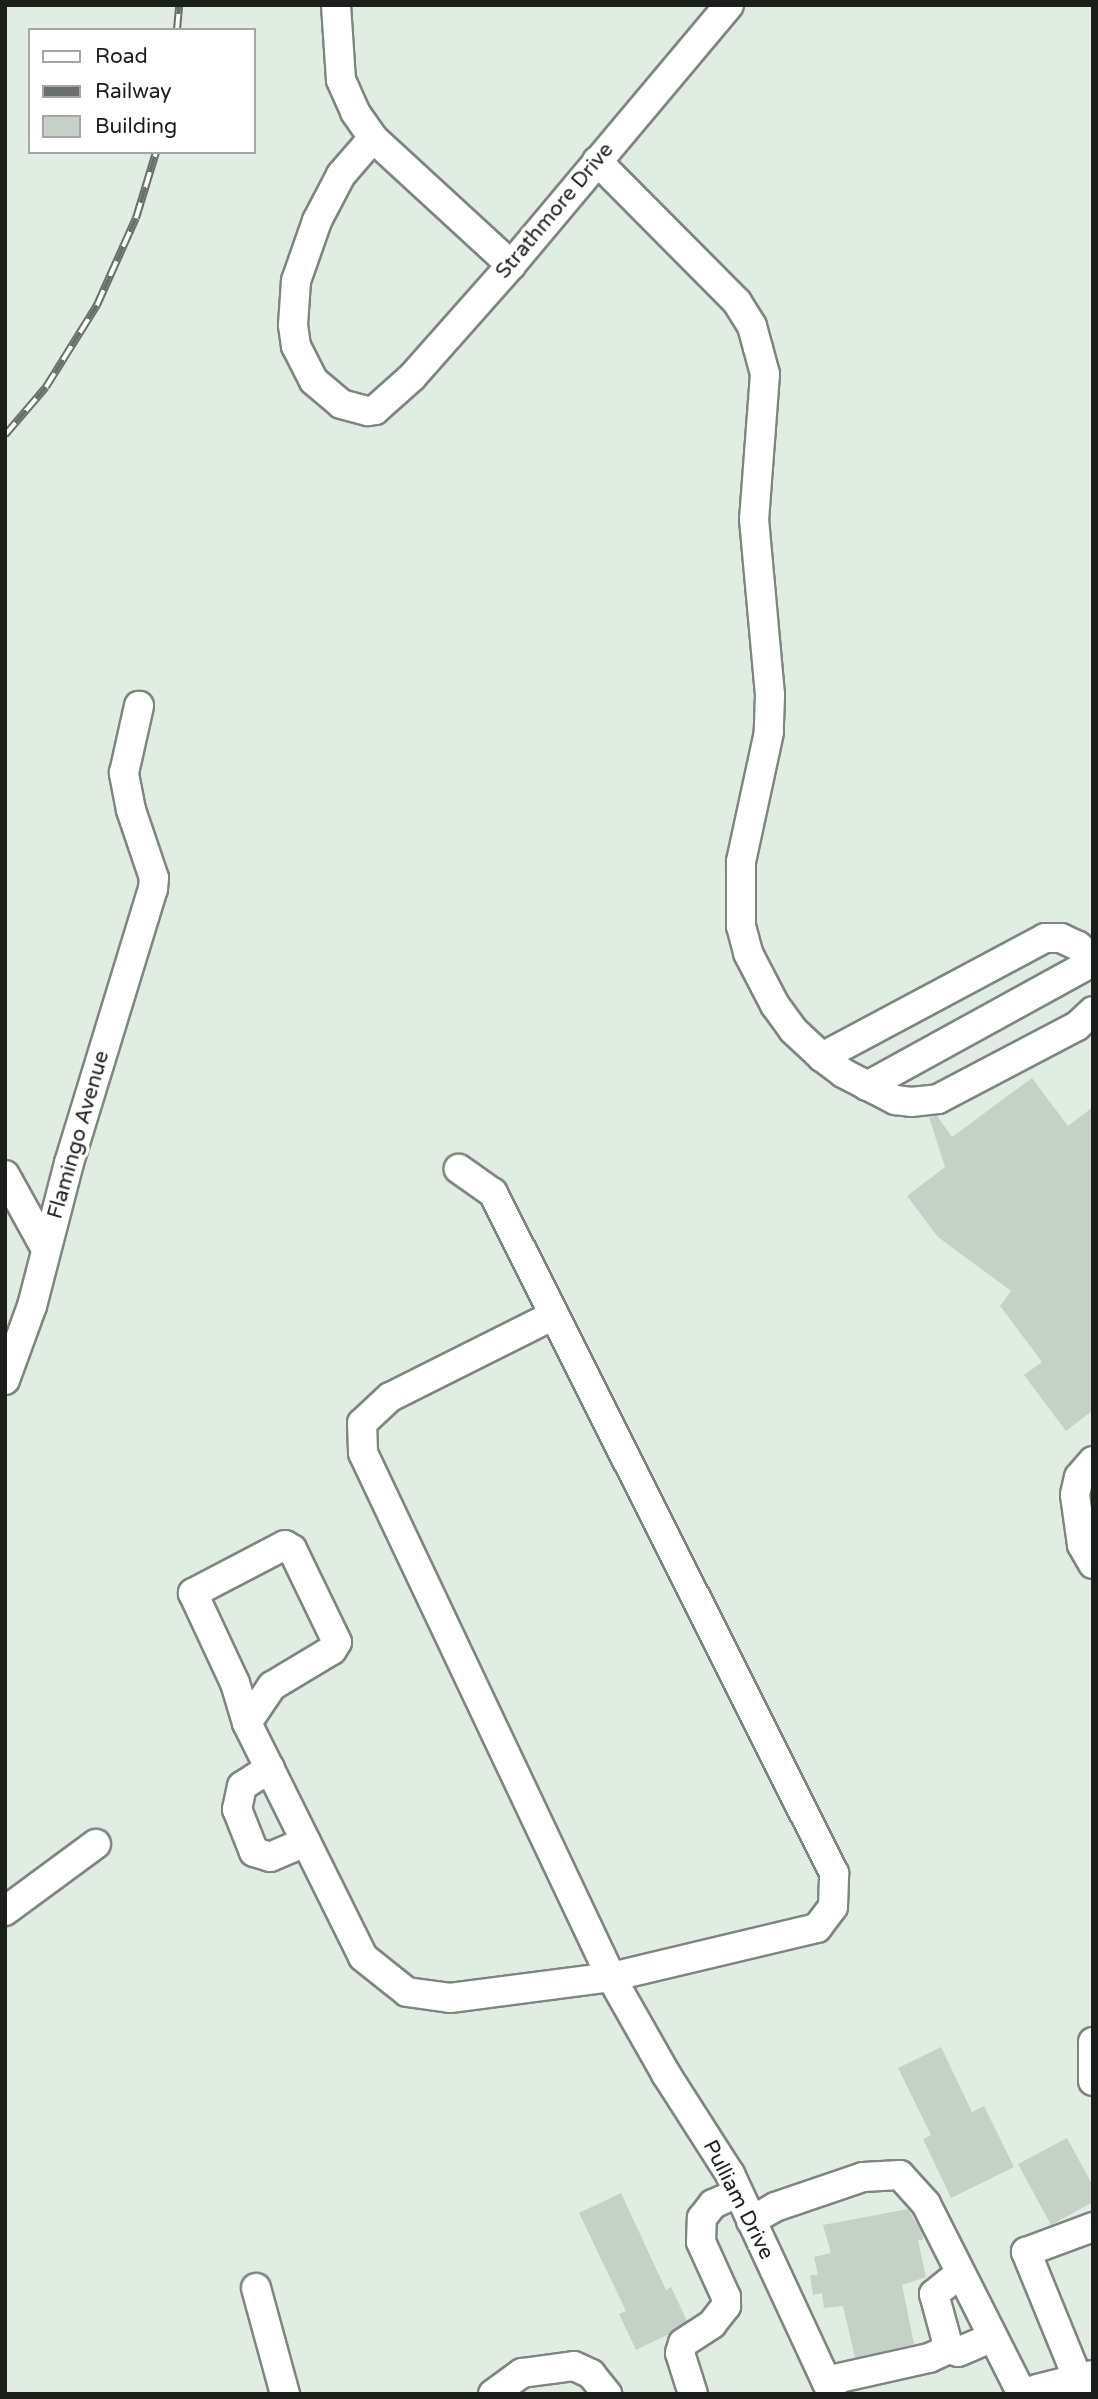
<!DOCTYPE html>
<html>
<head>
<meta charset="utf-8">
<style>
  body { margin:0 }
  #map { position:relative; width:1098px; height:2399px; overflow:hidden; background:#e1ede2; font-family:"Varela Round",sans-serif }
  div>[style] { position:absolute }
  .building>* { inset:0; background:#c5d1c7 }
  .roads { filter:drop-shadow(2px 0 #7c877d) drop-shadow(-2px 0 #7c877d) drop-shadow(0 2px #7c877d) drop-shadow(0 -2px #7c877d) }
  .minor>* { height:28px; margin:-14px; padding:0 14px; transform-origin:14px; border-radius:14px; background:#fff }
  .highway>* { height:38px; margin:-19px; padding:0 19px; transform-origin:19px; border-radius:19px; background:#fff }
  .rail>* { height:8px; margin-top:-4px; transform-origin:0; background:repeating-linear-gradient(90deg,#fff 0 16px,#69706a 0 32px); box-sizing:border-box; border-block:2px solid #69706a }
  span { translate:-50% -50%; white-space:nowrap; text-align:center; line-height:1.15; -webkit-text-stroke:7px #fff; paint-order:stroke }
  .street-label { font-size:21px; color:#1b1f1c }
  .frame { position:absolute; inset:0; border:7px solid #1b1f1c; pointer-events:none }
  .legend { position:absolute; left:28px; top:28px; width:228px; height:126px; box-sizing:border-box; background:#fff; border:2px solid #a4a5a4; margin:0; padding:9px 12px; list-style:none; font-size:21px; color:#1b1f1c }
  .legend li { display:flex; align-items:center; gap:14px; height:35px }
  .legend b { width:35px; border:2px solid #a4a5a4 }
</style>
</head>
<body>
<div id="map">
  <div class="building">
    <div style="clip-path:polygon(1032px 1078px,1068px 1126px,1093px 1107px,1093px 1410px,1066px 1431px,1024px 1375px,1042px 1362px,1000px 1306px,1011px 1291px,938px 1237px,907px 1196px,945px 1167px,929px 1117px,937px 1116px,952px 1137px)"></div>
    <div style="clip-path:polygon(941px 2047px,972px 2112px,984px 2106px,1014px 2167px,951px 2198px,923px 2139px,931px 2135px,898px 2068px)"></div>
    <div style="clip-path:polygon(1067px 2138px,1093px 2186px,1093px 2202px,1051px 2225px,1018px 2164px)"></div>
    <div style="clip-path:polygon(621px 2193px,666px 2290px,671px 2287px,687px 2321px,671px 2333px,636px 2350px,619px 2314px,626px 2311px,579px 2213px)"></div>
    <div style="clip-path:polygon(908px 2209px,922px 2232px,923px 2240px,918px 2240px,926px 2277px,902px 2285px,914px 2344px,855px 2358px,843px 2306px,824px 2308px,822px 2293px,813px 2295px,810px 2275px,818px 2275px,814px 2257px,831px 2253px,823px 2225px)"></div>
  </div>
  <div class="roads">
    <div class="minor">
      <div style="left:336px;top:5px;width:75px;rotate:86.2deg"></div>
      <div style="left:341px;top:80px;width:35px;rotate:66deg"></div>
      <div style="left:355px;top:112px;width:32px;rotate:55deg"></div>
      <div style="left:373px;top:138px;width:188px;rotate:42.6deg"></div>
      <div style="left:373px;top:138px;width:49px;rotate:130.9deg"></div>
      <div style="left:341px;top:175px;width:52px;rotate:117.6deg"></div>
      <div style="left:317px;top:221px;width:64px;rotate:109.3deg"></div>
      <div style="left:296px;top:281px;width:44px;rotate:93.9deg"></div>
      <div style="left:293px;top:325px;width:21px;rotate:82deg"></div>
      <div style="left:296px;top:346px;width:39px;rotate:63deg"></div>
      <div style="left:314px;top:381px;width:35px;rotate:40deg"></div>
      <div style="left:341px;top:404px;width:28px;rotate:15deg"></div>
      <div style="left:368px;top:411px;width:7px;rotate:-8deg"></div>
      <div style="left:375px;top:410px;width:50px;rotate:-41.7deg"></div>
      <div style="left:412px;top:377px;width:149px;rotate:-48.5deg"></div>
      <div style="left:511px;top:265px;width:339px;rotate:-50deg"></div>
      <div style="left:597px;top:161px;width:199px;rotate:45.2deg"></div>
      <div style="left:737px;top:302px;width:28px;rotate:58deg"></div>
      <div style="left:752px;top:326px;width:23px;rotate:75deg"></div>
      <div style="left:758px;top:348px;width:27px;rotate:75deg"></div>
      <div style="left:765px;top:374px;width:145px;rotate:94.3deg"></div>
      <div style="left:754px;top:519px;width:177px;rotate:84.8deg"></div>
      <div style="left:770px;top:695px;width:37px;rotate:92deg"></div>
      <div style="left:769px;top:732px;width:133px;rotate:102.2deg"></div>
      <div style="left:741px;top:862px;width:64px;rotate:90deg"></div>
      <div style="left:741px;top:926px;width:28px;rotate:75deg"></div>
      <div style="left:748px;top:953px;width:59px;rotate:62.6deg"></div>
      <div style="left:775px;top:1005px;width:31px;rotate:54deg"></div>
      <div style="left:793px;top:1030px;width:40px;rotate:43deg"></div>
      <div style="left:1093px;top:959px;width:20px;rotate:-139deg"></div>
      <div style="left:1078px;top:946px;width:19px;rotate:-155deg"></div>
      <div style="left:1061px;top:938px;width:16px;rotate:180deg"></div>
      <div style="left:1045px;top:938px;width:253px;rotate:151.9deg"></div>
      <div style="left:822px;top:1057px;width:26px;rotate:37deg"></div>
      <div style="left:843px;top:1073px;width:59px;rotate:27.4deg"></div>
      <div style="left:895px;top:1100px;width:16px;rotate:7deg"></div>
      <div style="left:911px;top:1102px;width:27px;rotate:-6deg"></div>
      <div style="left:938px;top:1099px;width:157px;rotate:-27.7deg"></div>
      <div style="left:1077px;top:1026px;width:22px;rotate:-43deg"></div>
      <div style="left:867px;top:1086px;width:258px;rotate:-28.8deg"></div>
      <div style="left:5px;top:1175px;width:85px;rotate:61deg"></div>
      <div style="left:554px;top:1315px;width:183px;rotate:153.4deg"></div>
      <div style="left:390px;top:1397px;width:38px;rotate:137deg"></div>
      <div style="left:362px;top:1423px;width:30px;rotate:88deg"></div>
      <div style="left:363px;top:1453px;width:580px;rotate:64.67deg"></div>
      <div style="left:611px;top:1977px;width:112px;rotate:60.4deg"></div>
      <div style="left:666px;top:2074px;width:119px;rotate:57.4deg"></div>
      <div style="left:730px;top:2174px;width:242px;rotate:65.1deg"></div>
      <div style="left:5px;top:1380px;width:79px;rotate:-70deg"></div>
      <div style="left:32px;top:1306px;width:148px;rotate:-75.5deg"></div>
      <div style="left:69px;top:1163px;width:287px;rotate:-73deg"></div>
      <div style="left:153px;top:889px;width:11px;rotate:-85deg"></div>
      <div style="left:154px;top:878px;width:72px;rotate:-108.7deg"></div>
      <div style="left:131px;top:810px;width:38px;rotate:-101deg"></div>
      <div style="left:124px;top:773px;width:69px;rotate:-77.4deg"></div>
      <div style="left:1093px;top:1461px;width:21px;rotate:131deg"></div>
      <div style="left:1079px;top:1477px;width:18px;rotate:103deg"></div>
      <div style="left:1075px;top:1495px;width:50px;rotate:82deg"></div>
      <div style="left:1082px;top:1545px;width:22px;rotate:60deg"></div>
      <div style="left:247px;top:1723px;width:45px;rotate:-56deg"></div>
      <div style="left:272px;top:1686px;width:70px;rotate:-31deg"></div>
      <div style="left:332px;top:1650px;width:9px;rotate:-58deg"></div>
      <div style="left:337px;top:1642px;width:103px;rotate:-115.8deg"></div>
      <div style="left:292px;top:1549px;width:8px;rotate:-150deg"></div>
      <div style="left:285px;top:1545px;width:104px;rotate:152.4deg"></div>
      <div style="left:193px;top:1593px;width:99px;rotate:65deg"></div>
      <div style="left:235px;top:1683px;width:42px;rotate:73.3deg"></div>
      <div style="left:247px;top:1723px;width:261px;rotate:63.6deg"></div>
      <div style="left:363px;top:1957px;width:56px;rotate:38.5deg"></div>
      <div style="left:407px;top:1992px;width:43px;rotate:7.9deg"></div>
      <div style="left:450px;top:1998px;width:162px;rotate:-7.4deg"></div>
      <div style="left:611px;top:1977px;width:212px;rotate:-13.4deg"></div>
      <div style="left:817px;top:1928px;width:26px;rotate:-53deg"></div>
      <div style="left:833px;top:1907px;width:34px;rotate:-88deg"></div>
      <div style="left:834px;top:1873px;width:761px;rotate:-116.63deg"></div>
      <div style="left:493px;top:1193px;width:42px;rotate:-144.8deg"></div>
      <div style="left:270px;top:1768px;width:33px;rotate:147deg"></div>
      <div style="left:242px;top:1786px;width:24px;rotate:102deg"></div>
      <div style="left:237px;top:1809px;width:46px;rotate:68.4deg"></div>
      <div style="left:254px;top:1852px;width:17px;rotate:17deg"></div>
      <div style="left:270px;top:1857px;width:39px;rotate:-23deg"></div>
      <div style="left:5px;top:1911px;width:113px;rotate:-36.4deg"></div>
      <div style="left:1093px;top:2042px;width:39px;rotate:90deg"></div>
      <div style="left:751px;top:2221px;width:28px;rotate:-30deg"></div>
      <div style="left:775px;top:2207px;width:93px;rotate:-18.8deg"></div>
      <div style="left:863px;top:2177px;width:37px;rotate:-3deg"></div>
      <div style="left:900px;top:2175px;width:39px;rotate:48deg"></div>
      <div style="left:926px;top:2204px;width:213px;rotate:63.2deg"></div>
      <div style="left:959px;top:2274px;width:32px;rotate:141deg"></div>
      <div style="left:934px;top:2294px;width:57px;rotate:74.7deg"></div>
      <div style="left:949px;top:2349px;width:9px;rotate:18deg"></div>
      <div style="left:958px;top:2352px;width:38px;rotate:-23deg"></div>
      <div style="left:256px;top:2288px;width:110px;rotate:74.7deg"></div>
      <div style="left:826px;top:2381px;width:106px;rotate:-12.6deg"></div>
      <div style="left:929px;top:2358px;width:22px;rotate:-24deg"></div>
      <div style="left:1080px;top:2384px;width:143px;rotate:-112.2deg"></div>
      <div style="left:1026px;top:2252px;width:72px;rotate:-20.5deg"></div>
      <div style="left:493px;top:2394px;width:36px;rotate:-36deg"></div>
      <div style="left:522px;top:2373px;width:52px;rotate:-7.7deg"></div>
      <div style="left:574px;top:2366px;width:19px;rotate:25deg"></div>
      <div style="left:591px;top:2374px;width:26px;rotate:51deg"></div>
      <div style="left:693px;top:2394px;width:43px;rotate:-107.6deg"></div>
      <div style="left:680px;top:2353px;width:10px;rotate:-73deg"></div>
      <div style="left:683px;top:2343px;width:35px;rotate:-33deg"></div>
      <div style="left:712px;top:2324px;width:23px;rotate:-52deg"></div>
      <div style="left:726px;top:2306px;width:9px;rotate:-90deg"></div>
      <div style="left:726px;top:2297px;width:60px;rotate:-114.4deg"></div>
      <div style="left:701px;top:2242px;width:24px;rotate:-88deg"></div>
      <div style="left:702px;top:2218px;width:18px;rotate:-52deg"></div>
      <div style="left:713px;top:2204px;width:27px;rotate:-24deg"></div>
    </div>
    <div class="highway">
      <div style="left:1038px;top:2394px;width:57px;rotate:-14.3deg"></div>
    </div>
  </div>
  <div class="rail">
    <div style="left:177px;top:30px;width:25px;rotate:-85deg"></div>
    <div style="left:5px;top:435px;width:63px;rotate:-49.5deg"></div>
    <div style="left:46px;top:387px;width:97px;rotate:-58.1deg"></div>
    <div style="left:97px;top:305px;width:95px;rotate:-65.9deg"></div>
    <div style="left:136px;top:218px;width:69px;rotate:-73.1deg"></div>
  </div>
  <div class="street-label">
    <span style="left:555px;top:211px;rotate:-50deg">Strathmore Drive</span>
    <span style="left:79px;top:1135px;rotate:-74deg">Flamingo Avenue</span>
    <span style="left:738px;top:2200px;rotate:63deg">Pulliam Drive</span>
  </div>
  <div class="frame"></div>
  <ul class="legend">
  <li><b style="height:9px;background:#fff"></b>Road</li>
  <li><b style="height:9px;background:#69706a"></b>Railway</li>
  <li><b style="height:19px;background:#c5d1c7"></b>Building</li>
  </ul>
</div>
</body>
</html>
